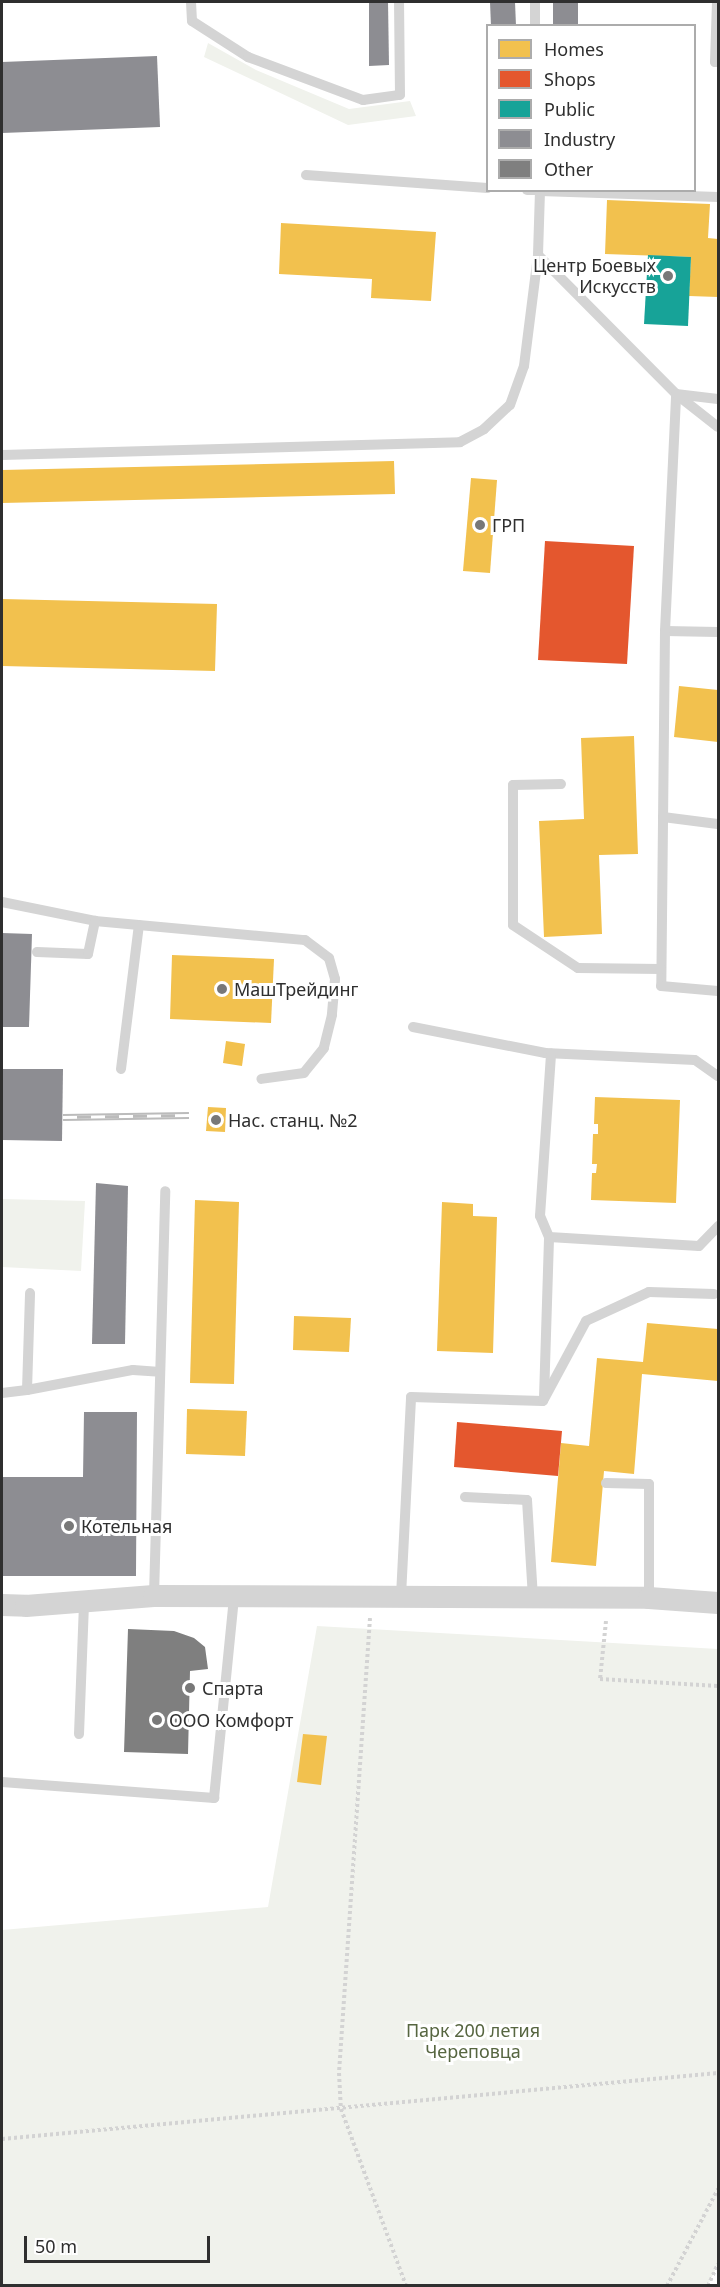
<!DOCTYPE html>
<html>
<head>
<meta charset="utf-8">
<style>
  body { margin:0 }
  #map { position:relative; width:720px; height:2287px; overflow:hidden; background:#fff; font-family:"Noto Sans",sans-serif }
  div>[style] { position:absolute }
  .green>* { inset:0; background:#f0f2ec }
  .homes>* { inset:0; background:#f2c14e }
  .shops>* { inset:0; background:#e4572e }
  .public>* { inset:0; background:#17a398 }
  .industry>* { inset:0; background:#8d8d92 }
  .building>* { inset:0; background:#7f7f7f }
  .path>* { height:4px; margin-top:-2px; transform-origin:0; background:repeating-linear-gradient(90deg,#d3d3d3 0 3px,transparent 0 6px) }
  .service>* { height:10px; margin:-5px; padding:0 5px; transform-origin:5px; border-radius:5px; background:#d4d4d4 }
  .minor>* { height:22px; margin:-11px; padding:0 11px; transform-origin:11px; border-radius:11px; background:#d4d4d4 }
  .rail>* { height:7px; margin-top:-3.5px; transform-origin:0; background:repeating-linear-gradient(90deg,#fff 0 14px,#bbb 0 28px); box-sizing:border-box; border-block:2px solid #bbb }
  .dots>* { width:16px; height:16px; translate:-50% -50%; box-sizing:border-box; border:3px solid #fff; border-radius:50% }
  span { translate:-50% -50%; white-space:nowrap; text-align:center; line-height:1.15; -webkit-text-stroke:6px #fff; paint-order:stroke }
  .poi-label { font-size:18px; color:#2f2f2f }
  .right { translate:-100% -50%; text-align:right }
  .left { translate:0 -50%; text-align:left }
  .park-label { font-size:18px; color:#576641 }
  .frame { position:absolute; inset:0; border:3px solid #2f2f2f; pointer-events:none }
  .legend { position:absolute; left:486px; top:24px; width:210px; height:168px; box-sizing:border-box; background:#fff; border:2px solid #acacac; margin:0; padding:8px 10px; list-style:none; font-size:18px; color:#2f2f2f }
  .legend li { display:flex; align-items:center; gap:12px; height:30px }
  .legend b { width:30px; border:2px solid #acacac }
  .scale { position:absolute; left:24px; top:2236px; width:186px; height:27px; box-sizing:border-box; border:3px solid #2f2f2f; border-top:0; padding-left:8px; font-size:18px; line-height:21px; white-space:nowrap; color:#2f2f2f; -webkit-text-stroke:4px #fff; paint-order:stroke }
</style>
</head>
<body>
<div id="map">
  <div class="green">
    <div style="clip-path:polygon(208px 43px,256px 70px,349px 109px,410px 101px,416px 116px,348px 125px,204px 57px)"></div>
    <div style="clip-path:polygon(2px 1199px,85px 1201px,81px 1271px,2px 1267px)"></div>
    <div style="clip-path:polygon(317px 1626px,718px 1649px,718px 2264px,708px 2285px,2px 2286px,2px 1930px,268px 1907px)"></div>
  </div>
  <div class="homes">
    <div style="clip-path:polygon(607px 200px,710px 204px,708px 238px,718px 239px,718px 297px,689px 296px,691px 257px,605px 254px)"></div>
    <div style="clip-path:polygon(281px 223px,436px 232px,431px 301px,371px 298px,372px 279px,279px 274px)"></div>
    <div style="clip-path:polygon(394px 461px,395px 494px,2px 503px,2px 470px)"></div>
    <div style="clip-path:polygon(471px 478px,497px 480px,490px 573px,463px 571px)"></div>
    <div style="clip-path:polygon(2px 599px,217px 604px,215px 671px,2px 666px)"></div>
    <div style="clip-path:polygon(679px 686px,718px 690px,718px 742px,674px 737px)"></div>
    <div style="clip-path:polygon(634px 736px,638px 854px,599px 855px,602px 934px,544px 937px,539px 821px,584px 819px,581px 738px)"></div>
    <div style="clip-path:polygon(172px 955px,274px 959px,271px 1023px,170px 1019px)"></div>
    <div style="clip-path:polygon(226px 1041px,245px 1044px,242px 1066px,223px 1063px)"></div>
    <div style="clip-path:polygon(595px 1097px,680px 1100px,676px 1203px,591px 1200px,592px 1173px,596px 1173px,597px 1164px,592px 1164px,593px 1134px,598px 1134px,598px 1124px,594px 1124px)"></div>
    <div style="clip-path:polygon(208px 1107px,226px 1108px,225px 1132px,206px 1131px)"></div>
    <div style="clip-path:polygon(195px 1200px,239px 1202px,234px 1384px,190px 1383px)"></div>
    <div style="clip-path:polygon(442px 1202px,473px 1204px,473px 1216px,497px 1217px,493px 1353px,437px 1351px)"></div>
    <div style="clip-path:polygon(294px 1316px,351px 1318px,349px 1352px,293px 1350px)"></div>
    <div style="clip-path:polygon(647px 1323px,718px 1329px,718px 1381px,642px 1374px,634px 1474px,604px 1471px,596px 1566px,551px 1562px,561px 1443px,589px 1446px,597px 1358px,643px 1362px)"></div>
    <div style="clip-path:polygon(187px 1409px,247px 1411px,245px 1456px,186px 1454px)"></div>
    <div style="clip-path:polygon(303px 1734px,327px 1736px,321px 1785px,297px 1782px)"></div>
  </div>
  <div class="shops">
    <div style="clip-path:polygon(545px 541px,634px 546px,627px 664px,538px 660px)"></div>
    <div style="clip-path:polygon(457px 1422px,562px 1431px,558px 1476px,454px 1467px)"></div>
  </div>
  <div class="public">
    <div style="clip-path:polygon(648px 255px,691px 257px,688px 326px,644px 324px)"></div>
  </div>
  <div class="industry">
    <div style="clip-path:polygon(369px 2px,388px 2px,389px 65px,369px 66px)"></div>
    <div style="clip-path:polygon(490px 2px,515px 2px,516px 26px,491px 26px)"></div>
    <div style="clip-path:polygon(553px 2px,578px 2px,578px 26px,553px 26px)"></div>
    <div style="clip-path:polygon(157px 56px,160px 127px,2px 133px,2px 62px)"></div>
    <div style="clip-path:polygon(2px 933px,32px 934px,29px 1027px,2px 1027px)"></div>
    <div style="clip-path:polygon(2px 1069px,63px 1069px,62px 1141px,2px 1140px)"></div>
    <div style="clip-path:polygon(96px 1183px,128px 1186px,125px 1344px,92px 1344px)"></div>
    <div style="clip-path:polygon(84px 1412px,137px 1412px,136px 1576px,2px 1576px,2px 1477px,83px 1477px)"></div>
  </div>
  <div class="building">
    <div style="clip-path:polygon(128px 1629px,174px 1631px,194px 1638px,205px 1647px,208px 1669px,190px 1671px,188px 1754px,124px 1752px)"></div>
  </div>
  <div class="path">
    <div style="left:370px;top:1618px;width:456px;rotate:93.9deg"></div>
    <div style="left:339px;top:2073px;width:36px;rotate:87deg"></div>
    <div style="left:341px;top:2109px;width:189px;rotate:69.8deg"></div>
    <div style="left:606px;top:1621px;width:58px;rotate:95.9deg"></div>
    <div style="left:600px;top:1679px;width:118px;rotate:3.4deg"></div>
    <div style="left:2px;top:2139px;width:719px;rotate:-5.27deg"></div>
    <div style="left:667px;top:2286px;width:110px;rotate:-62.3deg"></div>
    <div style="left:708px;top:2286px;width:24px;rotate:-66deg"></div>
  </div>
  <div class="service">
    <div style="left:191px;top:2px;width:19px;rotate:87deg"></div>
    <div style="left:192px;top:21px;width:67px;rotate:32.7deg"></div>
    <div style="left:248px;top:57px;width:123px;rotate:20.5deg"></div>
    <div style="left:363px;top:100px;width:37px;rotate:-8deg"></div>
    <div style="left:400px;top:95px;width:93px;rotate:-90.6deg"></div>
    <div style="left:535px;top:2px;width:24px;rotate:90deg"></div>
    <div style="left:717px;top:2px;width:60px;rotate:91.9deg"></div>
    <div style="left:715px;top:62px;width:3px"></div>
    <div style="left:306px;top:175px;width:182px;rotate:4.1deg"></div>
    <div style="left:527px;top:190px;width:13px"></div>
    <div style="left:718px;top:197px;width:178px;rotate:-178.1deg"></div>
    <div style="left:540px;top:191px;width:64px;rotate:91.8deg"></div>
    <div style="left:538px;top:255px;width:196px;rotate:45.2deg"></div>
    <div style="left:676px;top:394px;width:53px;rotate:38.2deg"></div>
    <div style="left:2px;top:455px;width:458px;rotate:-1.6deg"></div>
    <div style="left:460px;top:442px;width:27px;rotate:-28deg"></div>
    <div style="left:484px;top:429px;width:35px;rotate:-43deg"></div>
    <div style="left:510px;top:405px;width:41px;rotate:-70.3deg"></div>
    <div style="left:524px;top:366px;width:112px;rotate:-82.8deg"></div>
    <div style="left:665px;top:631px;width:237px;rotate:-87.3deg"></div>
    <div style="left:676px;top:394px;width:42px;rotate:6.8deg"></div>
    <div style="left:718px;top:632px;width:53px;rotate:-178.9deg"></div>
    <div style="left:665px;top:631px;width:355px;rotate:90.6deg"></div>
    <div style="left:661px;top:986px;width:57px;rotate:5deg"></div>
    <div style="left:561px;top:784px;width:48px;rotate:178.8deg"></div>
    <div style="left:513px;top:785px;width:140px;rotate:90deg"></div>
    <div style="left:513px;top:925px;width:78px;rotate:33.5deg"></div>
    <div style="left:578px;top:968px;width:83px;rotate:0.7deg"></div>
    <div style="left:663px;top:817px;width:55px;rotate:7.3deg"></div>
    <div style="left:2px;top:902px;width:95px;rotate:11.5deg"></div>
    <div style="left:95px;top:921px;width:211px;rotate:5.2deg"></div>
    <div style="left:305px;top:940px;width:30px;rotate:37deg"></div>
    <div style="left:329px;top:958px;width:22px;rotate:74deg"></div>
    <div style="left:335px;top:979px;width:36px;rotate:95deg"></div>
    <div style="left:332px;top:1015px;width:34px;rotate:104deg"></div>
    <div style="left:324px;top:1048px;width:32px;rotate:129deg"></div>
    <div style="left:304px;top:1073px;width:43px;rotate:172.1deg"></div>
    <div style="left:37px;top:952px;width:51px;rotate:2.2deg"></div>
    <div style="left:88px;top:954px;width:34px;rotate:-78deg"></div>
    <div style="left:413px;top:1027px;width:135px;rotate:11.1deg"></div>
    <div style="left:545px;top:1053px;width:150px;rotate:2.7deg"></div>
    <div style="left:695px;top:1060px;width:28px;rotate:35deg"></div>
    <div style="left:121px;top:1069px;width:145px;rotate:-82.9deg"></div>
    <div style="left:549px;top:1237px;width:23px;rotate:-113deg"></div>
    <div style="left:540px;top:1216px;width:163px;rotate:-86.1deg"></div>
    <div style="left:27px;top:1390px;width:108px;rotate:-10.7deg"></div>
    <div style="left:133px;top:1370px;width:27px;rotate:4deg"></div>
    <div style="left:2px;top:1393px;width:25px;rotate:-7deg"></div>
    <div style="left:27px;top:1390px;width:97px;rotate:-88.2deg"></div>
    <div style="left:544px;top:1398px;width:161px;rotate:-88.2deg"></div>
    <div style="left:549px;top:1237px;width:150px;rotate:3.4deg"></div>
    <div style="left:699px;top:1246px;width:28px;rotate:-46deg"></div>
    <div style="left:606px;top:1483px;width:43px;rotate:1.3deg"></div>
    <div style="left:649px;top:1484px;width:114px;rotate:90deg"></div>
    <div style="left:465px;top:1497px;width:62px;rotate:2.8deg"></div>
    <div style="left:527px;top:1500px;width:98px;rotate:86.5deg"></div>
    <div style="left:154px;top:1596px;width:405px;rotate:-88.4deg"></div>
    <div style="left:401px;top:1596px;width:199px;rotate:-87.1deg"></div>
    <div style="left:411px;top:1397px;width:132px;rotate:1.7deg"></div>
    <div style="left:543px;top:1401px;width:91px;rotate:-61.7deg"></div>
    <div style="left:586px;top:1321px;width:69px;rotate:-24.7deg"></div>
    <div style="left:649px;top:1292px;width:65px;rotate:1.8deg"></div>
    <div style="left:79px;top:1734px;width:133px;rotate:-87.8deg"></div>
    <div style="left:2px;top:1782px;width:213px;rotate:4.3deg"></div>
    <div style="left:214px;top:1798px;width:201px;rotate:-84.3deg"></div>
  </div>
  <div class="minor">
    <div style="left:2px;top:1605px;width:24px;rotate:2deg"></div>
    <div style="left:26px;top:1606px;width:128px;rotate:-4.5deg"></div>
    <div style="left:154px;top:1596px;width:495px;rotate:0.2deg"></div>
    <div style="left:649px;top:1598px;width:69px;rotate:4.1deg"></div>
  </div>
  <div class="rail">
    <div style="left:63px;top:1117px;width:126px;rotate:-0.9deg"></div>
  </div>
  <div class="dots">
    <div style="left:668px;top:276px;background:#787878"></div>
    <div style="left:480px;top:525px;background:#787878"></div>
    <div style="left:222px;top:989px;background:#787878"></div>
    <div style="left:216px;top:1120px;background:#787878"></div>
    <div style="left:69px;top:1526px;background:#787878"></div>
    <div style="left:190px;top:1688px;background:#787878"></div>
    <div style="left:157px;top:1720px;background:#787878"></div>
  </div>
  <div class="poi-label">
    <span class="right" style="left:656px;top:276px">Центр Боевых<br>Искусств</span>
    <span class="left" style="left:492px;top:525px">ГРП</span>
    <span class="left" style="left:234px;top:989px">МашТрейдинг</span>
    <span class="left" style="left:228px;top:1120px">Нас. станц. №2</span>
    <span class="left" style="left:81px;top:1526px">Котельная</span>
    <span class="left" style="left:202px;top:1688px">Спарта</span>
    <span class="left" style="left:169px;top:1720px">ООО Комфорт</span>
  </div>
  <div class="park-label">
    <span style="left:473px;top:2041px">Парк 200 летия<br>Череповца</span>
  </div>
  <div class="frame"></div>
  <ul class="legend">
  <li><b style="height:16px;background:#f2c14e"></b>Homes</li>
  <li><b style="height:16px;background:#e4572e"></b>Shops</li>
  <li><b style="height:16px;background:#17a398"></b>Public</li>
  <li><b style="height:16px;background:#8d8d92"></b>Industry</li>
  <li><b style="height:16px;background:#7f7f7f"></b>Other</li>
  </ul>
  <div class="scale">50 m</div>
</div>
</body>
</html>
